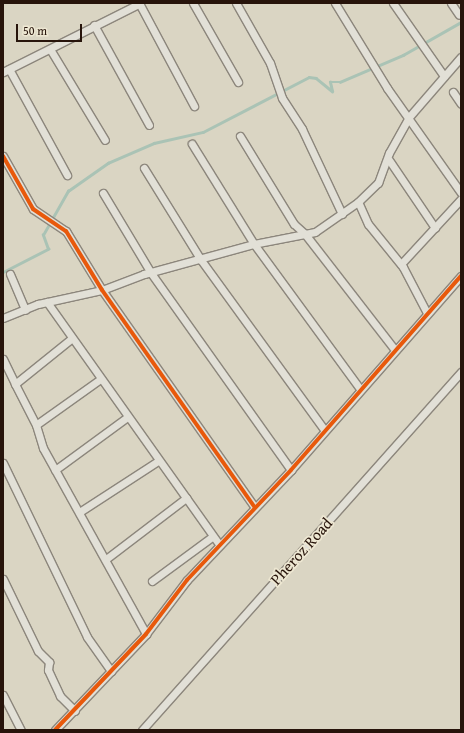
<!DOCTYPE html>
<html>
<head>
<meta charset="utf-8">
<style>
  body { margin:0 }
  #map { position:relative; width:464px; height:733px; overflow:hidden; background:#dad5c3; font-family:"Gentium Book Plus",serif }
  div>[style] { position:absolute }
  .stream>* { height:2.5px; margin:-1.25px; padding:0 1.25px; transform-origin:1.25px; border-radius:1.25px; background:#aac3b5 }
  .roads { filter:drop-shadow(1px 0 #8c867c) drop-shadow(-1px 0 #8c867c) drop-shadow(0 1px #8c867c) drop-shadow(0 -1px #8c867c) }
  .street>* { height:7px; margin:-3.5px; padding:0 3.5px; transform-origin:3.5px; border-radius:3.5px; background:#e2e0d7 }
  .cycleway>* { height:4px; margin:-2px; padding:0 2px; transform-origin:2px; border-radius:2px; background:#e8590c }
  span { translate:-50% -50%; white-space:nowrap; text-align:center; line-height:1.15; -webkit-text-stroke:3.5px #ede7d2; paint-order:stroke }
  .street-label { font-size:16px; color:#27140b }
  .frame { position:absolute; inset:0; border:4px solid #27140b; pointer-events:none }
  .scale { position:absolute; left:16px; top:24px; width:66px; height:18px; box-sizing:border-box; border:2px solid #27140b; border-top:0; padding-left:5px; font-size:12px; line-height:14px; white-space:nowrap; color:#27140b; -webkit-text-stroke:3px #ede7d2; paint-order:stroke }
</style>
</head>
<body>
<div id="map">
  <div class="stream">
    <div style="left:3px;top:272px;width:51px;rotate:-27.1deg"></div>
    <div style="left:48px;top:249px;width:15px;rotate:-110deg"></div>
    <div style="left:43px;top:235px;width:51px;rotate:-60.4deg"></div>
    <div style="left:68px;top:191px;width:49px;rotate:-35deg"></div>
    <div style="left:108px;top:163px;width:50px;rotate:-23.5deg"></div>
    <div style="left:154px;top:143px;width:50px;rotate:-12.7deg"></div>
    <div style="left:203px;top:132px;width:119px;rotate:-27.4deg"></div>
    <div style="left:309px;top:77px;width:7px;rotate:8deg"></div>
    <div style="left:316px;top:78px;width:21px;rotate:39deg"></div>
    <div style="left:332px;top:91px;width:9px;rotate:-103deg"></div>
    <div style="left:330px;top:82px;width:10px"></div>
    <div style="left:340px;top:82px;width:69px;rotate:-23.2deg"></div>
    <div style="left:403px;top:55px;width:67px;rotate:-29.6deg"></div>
  </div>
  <div class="roads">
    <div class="street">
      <div style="left:139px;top:3px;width:117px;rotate:61.9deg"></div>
      <div style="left:193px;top:3px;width:91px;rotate:60.3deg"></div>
      <div style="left:236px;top:3px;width:69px;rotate:60.5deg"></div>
      <div style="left:270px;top:63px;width:37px;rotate:71deg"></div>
      <div style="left:282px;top:98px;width:37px;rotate:57deg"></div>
      <div style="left:302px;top:129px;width:94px;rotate:64.8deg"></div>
      <div style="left:335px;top:3px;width:100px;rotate:58.5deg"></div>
      <div style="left:387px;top:88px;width:128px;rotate:54.8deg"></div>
      <div style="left:393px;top:3px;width:89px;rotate:55.1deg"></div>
      <div style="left:451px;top:3px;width:14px;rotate:56deg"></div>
      <div style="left:94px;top:25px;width:114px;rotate:61.2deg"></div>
      <div style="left:50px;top:49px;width:106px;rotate:58.9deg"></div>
      <div style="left:9px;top:69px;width:121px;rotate:61.3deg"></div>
      <div style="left:3px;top:72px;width:153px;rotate:-26.7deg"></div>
      <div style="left:453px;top:92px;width:14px;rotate:56deg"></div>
      <div style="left:240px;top:136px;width:103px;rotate:58.5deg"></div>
      <div style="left:294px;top:224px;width:15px;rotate:42deg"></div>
      <div style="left:305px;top:234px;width:147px;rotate:52.2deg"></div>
      <div style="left:3px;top:156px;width:61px;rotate:60.5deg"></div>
      <div style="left:33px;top:209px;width:40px;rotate:34deg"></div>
      <div style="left:66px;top:231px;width:69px;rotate:58.6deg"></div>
      <div style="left:102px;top:290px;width:264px;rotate:54.9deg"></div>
      <div style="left:389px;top:160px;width:82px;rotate:55.9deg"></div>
      <div style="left:144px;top:168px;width:108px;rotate:58.2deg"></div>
      <div style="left:201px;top:260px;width:209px;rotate:54deg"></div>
      <div style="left:103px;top:193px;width:93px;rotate:59deg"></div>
      <div style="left:151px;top:273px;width:242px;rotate:54.6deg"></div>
      <div style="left:358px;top:202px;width:52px;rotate:145.1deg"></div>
      <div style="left:315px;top:232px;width:62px;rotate:168.9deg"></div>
      <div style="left:254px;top:244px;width:180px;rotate:53.8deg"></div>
      <div style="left:401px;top:264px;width:88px;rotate:-47.3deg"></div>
      <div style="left:10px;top:274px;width:39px;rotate:67deg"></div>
      <div style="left:47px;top:302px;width:298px;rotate:54.6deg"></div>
      <div style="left:427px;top:313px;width:52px;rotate:-117.6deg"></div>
      <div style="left:403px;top:267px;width:55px;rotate:-129.1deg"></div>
      <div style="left:368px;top:224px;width:24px;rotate:-114deg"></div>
      <div style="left:358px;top:202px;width:28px;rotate:-44deg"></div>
      <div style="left:378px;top:183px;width:32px;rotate:-70deg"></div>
      <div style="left:389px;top:153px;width:41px;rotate:-60.9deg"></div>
      <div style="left:409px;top:117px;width:79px;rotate:-49.1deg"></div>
      <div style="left:3px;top:318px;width:38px;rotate:-22deg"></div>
      <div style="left:38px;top:304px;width:66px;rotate:-12.3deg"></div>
      <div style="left:102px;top:290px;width:45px;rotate:-20.9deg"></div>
      <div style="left:144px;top:274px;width:114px;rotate:-15.3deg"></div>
      <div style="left:254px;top:244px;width:118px;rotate:-121.8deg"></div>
      <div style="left:3px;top:359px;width:28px;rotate:64deg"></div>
      <div style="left:15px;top:384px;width:73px;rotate:-38.9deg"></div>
      <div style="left:99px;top:380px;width:77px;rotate:144.5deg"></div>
      <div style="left:36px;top:425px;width:24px;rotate:73deg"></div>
      <div style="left:43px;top:448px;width:213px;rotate:61deg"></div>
      <div style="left:15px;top:384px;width:46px;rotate:62.9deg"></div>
      <div style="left:3px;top:463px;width:193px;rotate:64.2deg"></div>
      <div style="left:87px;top:637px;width:42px;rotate:54.8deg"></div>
      <div style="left:55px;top:470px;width:88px;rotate:-36.2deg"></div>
      <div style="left:81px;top:511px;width:92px;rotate:-33deg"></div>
      <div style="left:106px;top:559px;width:101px;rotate:-37.3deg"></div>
      <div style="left:3px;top:579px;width:80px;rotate:64.1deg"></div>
      <div style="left:38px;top:651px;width:16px;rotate:45deg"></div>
      <div style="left:49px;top:662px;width:8px;rotate:97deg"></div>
      <div style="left:48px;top:670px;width:29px;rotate:65deg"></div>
      <div style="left:60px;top:696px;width:21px;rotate:45deg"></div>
      <div style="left:152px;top:581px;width:74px;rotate:-36.3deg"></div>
      <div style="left:3px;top:695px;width:39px;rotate:63deg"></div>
      <div style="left:55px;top:730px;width:132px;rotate:-46.5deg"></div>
      <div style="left:146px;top:634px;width:68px;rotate:-52.8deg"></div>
      <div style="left:187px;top:580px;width:151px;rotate:-46.6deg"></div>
      <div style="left:291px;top:470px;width:258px;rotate:-48.8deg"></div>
      <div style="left:142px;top:730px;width:480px;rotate:-48.3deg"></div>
    </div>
  </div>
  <div class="cycleway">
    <div style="left:3px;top:156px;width:61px;rotate:60.5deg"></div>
    <div style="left:33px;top:209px;width:40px;rotate:34deg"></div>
    <div style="left:66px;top:231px;width:69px;rotate:58.6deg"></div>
    <div style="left:102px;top:290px;width:264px;rotate:54.9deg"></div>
    <div style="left:55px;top:730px;width:132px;rotate:-46.5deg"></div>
    <div style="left:146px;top:634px;width:68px;rotate:-52.8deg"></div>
    <div style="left:187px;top:580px;width:151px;rotate:-46.6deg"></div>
    <div style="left:291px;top:470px;width:258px;rotate:-48.8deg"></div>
  </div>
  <div class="street-label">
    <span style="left:301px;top:551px;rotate:-48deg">Pheroz Road</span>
  </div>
  <div class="frame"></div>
  <div class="scale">50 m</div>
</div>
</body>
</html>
